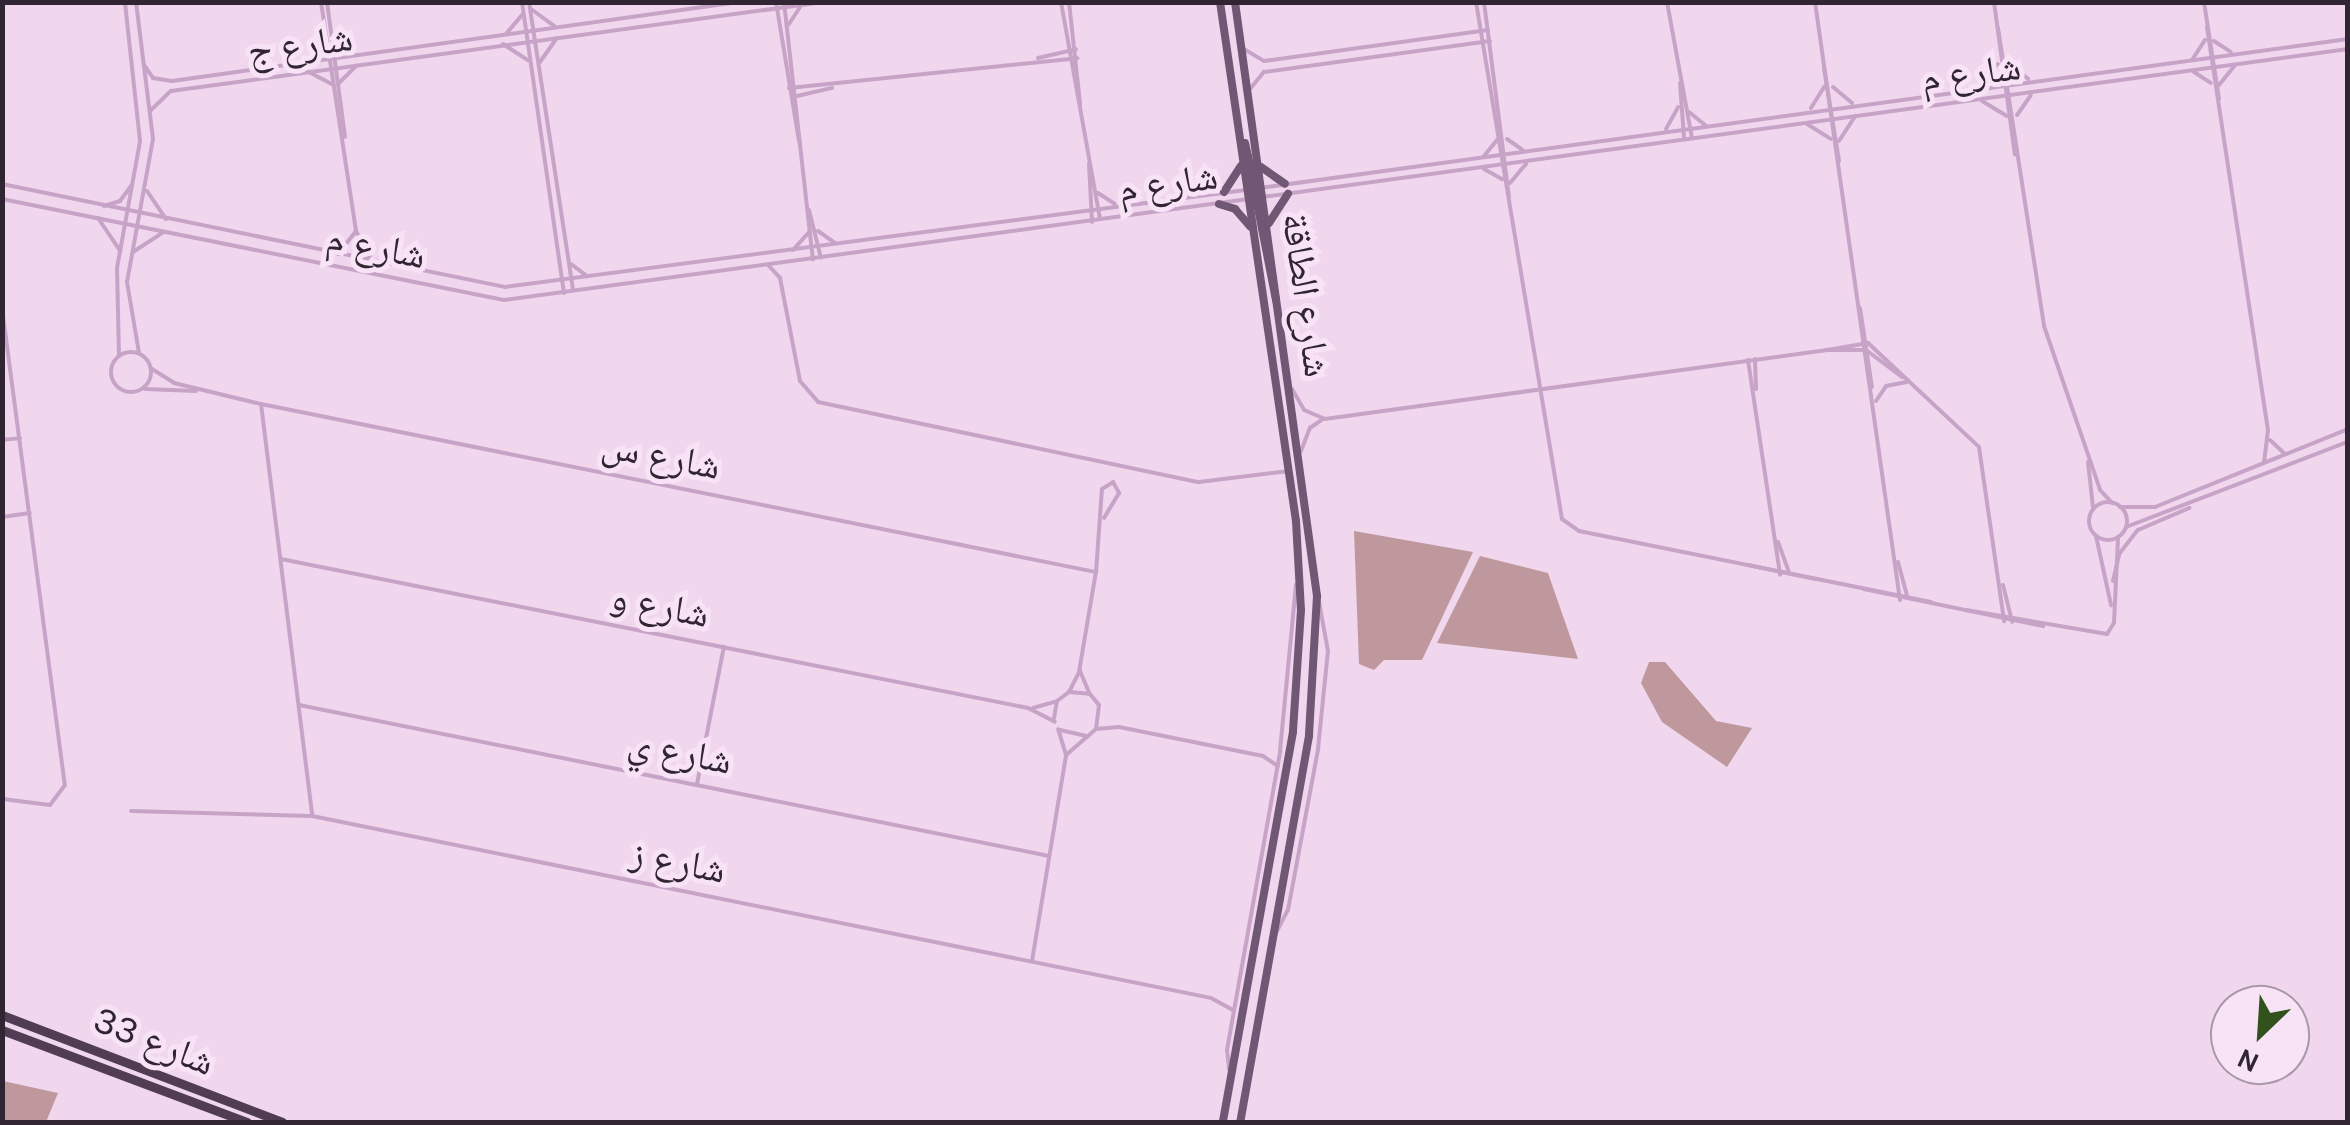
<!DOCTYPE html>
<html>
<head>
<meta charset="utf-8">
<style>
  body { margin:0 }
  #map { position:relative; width:2350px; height:1125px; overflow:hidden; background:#f0d7ee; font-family:Karla,"Noto Naskh Arabic",sans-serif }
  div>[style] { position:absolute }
  .green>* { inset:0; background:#be989d }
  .street>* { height:4px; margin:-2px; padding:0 2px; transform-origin:2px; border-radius:2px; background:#c7a4c7 }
  .street>.ring { margin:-2px; padding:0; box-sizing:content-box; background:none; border:4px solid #c7a4c7; border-radius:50% }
  .primary>* { height:8px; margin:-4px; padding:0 4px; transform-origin:4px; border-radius:4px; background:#705774 }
  .highway>* { height:9px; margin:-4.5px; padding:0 4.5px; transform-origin:4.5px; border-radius:4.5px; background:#503d53 }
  span { translate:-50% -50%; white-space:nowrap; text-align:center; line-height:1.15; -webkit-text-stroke:10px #f8e3f6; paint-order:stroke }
  .street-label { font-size:38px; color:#312533 }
  .frame { position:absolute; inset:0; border:5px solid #312533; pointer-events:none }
  .north { position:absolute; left:2210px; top:985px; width:100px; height:100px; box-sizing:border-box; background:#f8e3f6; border:2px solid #a897a8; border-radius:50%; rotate:205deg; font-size:28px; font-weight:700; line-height:40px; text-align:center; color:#312533 }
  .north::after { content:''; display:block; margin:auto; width:35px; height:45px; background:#32521d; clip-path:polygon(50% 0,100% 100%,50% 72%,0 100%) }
</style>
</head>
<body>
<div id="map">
  <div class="green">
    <div style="clip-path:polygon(1354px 531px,1473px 552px,1422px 660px,1384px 660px,1374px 670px,1359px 664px)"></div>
    <div style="clip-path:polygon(1480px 556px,1548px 573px,1578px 659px,1437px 643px)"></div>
    <div style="clip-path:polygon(1649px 662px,1665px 662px,1716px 721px,1752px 728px,1727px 767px,1662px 722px,1641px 683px)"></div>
    <div style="clip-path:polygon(3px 1081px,58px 1093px,46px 1122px,3px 1122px)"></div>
  </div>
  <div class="street">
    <div style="left:136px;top:2px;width:138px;rotate:82.9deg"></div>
    <div style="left:153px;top:139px;width:145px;rotate:100.3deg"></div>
    <div style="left:127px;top:282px;width:72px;rotate:80.4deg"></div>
    <div style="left:321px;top:2px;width:232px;rotate:81.3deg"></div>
    <div style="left:356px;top:231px;width:34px;rotate:62deg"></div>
    <div style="left:327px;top:2px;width:136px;rotate:82.4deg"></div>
    <div style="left:522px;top:2px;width:294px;rotate:81.8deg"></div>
    <div style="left:529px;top:2px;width:290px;rotate:81.3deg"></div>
    <div style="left:776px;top:2px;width:141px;rotate:80.6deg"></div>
    <div style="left:784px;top:2px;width:259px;rotate:83.6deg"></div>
    <div style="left:1061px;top:2px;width:220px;rotate:79.8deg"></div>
    <div style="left:1069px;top:2px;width:103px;rotate:83.8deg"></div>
    <div style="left:1476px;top:2px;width:524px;rotate:80.56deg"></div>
    <div style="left:1562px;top:519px;width:21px;rotate:35deg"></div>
    <div style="left:1579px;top:531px;width:359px;rotate:11.4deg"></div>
    <div style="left:1484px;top:2px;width:196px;rotate:82.7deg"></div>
    <div style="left:1667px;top:2px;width:138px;rotate:79.6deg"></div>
    <div style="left:1815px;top:2px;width:604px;rotate:81.91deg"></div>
    <div style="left:1994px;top:2px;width:154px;rotate:82.2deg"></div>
    <div style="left:2204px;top:2px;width:98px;rotate:81.2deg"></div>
    <div style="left:531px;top:9px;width:29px;rotate:36deg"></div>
    <div style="left:789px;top:24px;width:20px;rotate:-57deg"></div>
    <div style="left:2207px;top:27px;width:408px;rotate:81.4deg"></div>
    <div style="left:2268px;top:430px;width:32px;rotate:97deg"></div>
    <div style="left:1998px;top:28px;width:302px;rotate:81.2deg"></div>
    <div style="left:2044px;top:326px;width:173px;rotate:71.1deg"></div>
    <div style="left:2100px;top:490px;width:18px;rotate:47deg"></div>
    <div style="left:506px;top:34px;width:25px;rotate:-50deg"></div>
    <div style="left:333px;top:41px;width:25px;rotate:32deg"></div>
    <div style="left:2214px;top:41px;width:20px;rotate:33deg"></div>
    <div style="left:503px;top:44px;width:30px;rotate:33deg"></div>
    <div style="left:1244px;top:49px;width:23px;rotate:31deg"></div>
    <div style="left:1264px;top:61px;width:226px;rotate:-7.9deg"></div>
    <div style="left:1038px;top:58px;width:39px;rotate:-13deg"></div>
    <div style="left:315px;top:59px;width:20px;rotate:-53deg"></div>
    <div style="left:2192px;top:60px;width:24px;rotate:-57deg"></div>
    <div style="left:540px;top:62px;width:29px;rotate:-55deg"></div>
    <div style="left:2009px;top:63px;width:25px;rotate:40deg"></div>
    <div style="left:144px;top:65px;width:16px;rotate:55deg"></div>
    <div style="left:153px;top:78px;width:19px;rotate:9deg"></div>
    <div style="left:172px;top:81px;width:572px;rotate:-7.93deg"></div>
    <div style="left:1824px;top:68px;width:94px;rotate:80.8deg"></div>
    <div style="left:307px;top:71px;width:30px;rotate:28deg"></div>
    <div style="left:2194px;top:72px;width:20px;rotate:33deg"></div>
    <div style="left:339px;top:83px;width:25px;rotate:-45deg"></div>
    <div style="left:1680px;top:83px;width:54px;rotate:85.8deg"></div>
    <div style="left:2219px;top:85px;width:26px;rotate:-51deg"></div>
    <div style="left:1833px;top:87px;width:25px;rotate:40deg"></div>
    <div style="left:1980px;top:87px;width:29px;rotate:-52deg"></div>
    <div style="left:789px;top:88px;width:290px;rotate:-5.9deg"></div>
    <div style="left:1250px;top:89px;width:22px;rotate:-51deg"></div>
    <div style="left:1264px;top:72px;width:228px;rotate:-7.8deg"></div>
    <div style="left:797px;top:96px;width:36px;rotate:-13deg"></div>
    <div style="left:1982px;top:101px;width:29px;rotate:31deg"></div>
    <div style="left:1811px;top:108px;width:25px;rotate:-58deg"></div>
    <div style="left:150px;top:111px;width:29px;rotate:-44deg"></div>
    <div style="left:171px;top:91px;width:658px;rotate:-7.77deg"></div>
    <div style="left:1689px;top:112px;width:21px;rotate:39deg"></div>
    <div style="left:2017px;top:115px;width:24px;rotate:-55deg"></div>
    <div style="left:1807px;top:124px;width:28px;rotate:32deg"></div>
    <div style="left:1666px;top:129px;width:25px;rotate:-61deg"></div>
    <div style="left:1507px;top:139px;width:19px;rotate:35deg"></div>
    <div style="left:1839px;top:141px;width:30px;rotate:-57deg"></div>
    <div style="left:1484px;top:156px;width:21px;rotate:-51deg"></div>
    <div style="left:1089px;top:164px;width:58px;rotate:87deg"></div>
    <div style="left:1484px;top:169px;width:21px;rotate:29deg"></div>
    <div style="left:1510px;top:183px;width:25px;rotate:-50deg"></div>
    <div style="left:2px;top:184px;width:513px;rotate:11.57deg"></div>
    <div style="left:505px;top:287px;width:747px;rotate:-7.46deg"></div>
    <div style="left:1260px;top:188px;width:1098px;rotate:-7.8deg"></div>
    <div style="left:147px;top:191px;width:34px;rotate:56deg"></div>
    <div style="left:1098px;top:193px;width:20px;rotate:33deg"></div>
    <div style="left:1262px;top:197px;width:1096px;rotate:-7.76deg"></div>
    <div style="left:2px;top:199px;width:512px;rotate:11.38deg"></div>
    <div style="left:504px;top:300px;width:751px;rotate:-7.73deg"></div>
    <div style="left:104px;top:206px;width:17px;rotate:-17deg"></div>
    <div style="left:120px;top:201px;width:19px;rotate:-54deg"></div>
    <div style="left:809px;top:210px;width:49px;rotate:76deg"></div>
    <div style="left:98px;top:218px;width:40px;rotate:56deg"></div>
    <div style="left:818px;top:231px;width:21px;rotate:35deg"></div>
    <div style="left:793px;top:250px;width:25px;rotate:-48deg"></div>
    <div style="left:133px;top:252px;width:35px;rotate:-33deg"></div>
    <div style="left:338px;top:254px;width:29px;rotate:-52deg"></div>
    <div style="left:571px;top:264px;width:20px;rotate:37deg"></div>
    <div style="left:768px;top:265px;width:18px;rotate:47deg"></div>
    <div style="left:780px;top:278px;width:105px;rotate:79deg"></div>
    <div style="left:800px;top:381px;width:28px;rotate:49deg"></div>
    <div style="left:818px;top:402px;width:389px;rotate:11.9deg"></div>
    <div style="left:1199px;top:482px;width:91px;rotate:-7deg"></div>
    <div style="left:2px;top:308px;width:481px;rotate:82.5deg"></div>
    <div style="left:65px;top:785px;width:25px;rotate:127deg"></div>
    <div style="left:50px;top:805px;width:48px;rotate:-172.9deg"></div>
    <div style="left:1860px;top:308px;width:80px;rotate:81.4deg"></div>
    <div style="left:1827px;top:350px;width:42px;rotate:-9.7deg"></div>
    <div style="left:1868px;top:343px;width:152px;rotate:43.1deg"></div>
    <div style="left:1979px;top:447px;width:176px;rotate:81.8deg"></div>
    <div class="ring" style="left:111px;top:352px;width:36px;height:36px"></div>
    <div style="left:119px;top:356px;width:88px;rotate:-91.3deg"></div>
    <div style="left:117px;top:268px;width:129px;rotate:-79.7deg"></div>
    <div style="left:140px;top:141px;width:140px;rotate:-96.2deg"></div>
    <div style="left:1755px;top:359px;width:30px;rotate:88deg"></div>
    <div style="left:1748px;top:360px;width:217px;rotate:81.5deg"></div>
    <div style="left:152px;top:369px;width:26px;rotate:32deg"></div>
    <div style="left:174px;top:383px;width:89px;rotate:13.6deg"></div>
    <div style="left:261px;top:404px;width:852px;rotate:11.38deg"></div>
    <div style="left:145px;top:389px;width:51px;rotate:2.2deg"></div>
    <div style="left:1292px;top:389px;width:24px;rotate:60deg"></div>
    <div style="left:1304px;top:410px;width:23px;rotate:23deg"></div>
    <div style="left:1325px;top:419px;width:507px;rotate:-7.83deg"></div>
    <div style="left:1827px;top:350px;width:39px"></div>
    <div style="left:1866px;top:350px;width:45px;rotate:36.9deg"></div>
    <div style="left:1876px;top:401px;width:18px;rotate:-56deg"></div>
    <div style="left:1886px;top:386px;width:21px;rotate:-11deg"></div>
    <div style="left:261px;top:404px;width:415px;rotate:82.9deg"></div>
    <div style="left:2px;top:440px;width:18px;rotate:-6deg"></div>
    <div style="left:2270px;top:440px;width:19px;rotate:43deg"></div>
    <div style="left:1301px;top:451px;width:25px;rotate:-69deg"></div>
    <div style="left:1310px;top:428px;width:16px;rotate:-35deg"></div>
    <div style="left:2088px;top:462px;width:45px;rotate:83.7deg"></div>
    <div class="ring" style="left:2089px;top:502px;width:34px;height:34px"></div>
    <div style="left:2120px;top:507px;width:35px"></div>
    <div style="left:2155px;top:507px;width:208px;rotate:-22deg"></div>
    <div style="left:2px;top:517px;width:28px;rotate:-8deg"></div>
    <div style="left:2126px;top:527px;width:238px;rotate:-21deg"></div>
    <div style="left:2096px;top:536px;width:71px;rotate:77.7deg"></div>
    <div style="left:1778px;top:542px;width:30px;rotate:70deg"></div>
    <div style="left:281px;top:559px;width:762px;rotate:11.28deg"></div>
    <div style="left:1028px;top:708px;width:30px;rotate:27deg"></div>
    <div style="left:1898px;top:562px;width:34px;rotate:75deg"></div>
    <div style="left:1748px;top:565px;width:68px;rotate:11.8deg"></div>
    <div style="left:2113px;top:581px;width:28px;rotate:-77deg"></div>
    <div style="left:2119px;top:554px;width:31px;rotate:-52deg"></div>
    <div style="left:2138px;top:530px;width:56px;rotate:-23.3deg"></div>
    <div style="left:2003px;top:585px;width:38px;rotate:76deg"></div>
    <div style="left:1864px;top:589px;width:183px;rotate:11.7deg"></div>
    <div style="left:1966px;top:610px;width:143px;rotate:9.7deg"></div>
    <div style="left:2107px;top:634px;width:13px;rotate:-58deg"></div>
    <div style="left:2114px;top:623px;width:86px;rotate:-87.3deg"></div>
    <div style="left:1080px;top:671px;width:25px;rotate:67deg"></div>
    <div style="left:1069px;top:692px;width:22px;rotate:-63deg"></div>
    <div style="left:1079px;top:672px;width:101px;rotate:-80.4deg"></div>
    <div style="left:1096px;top:572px;width:83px;rotate:-85.9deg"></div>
    <div style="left:1102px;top:489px;width:13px;rotate:-32deg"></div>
    <div style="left:1113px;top:482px;width:13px;rotate:61deg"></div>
    <div style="left:1119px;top:493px;width:29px;rotate:121deg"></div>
    <div style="left:299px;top:705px;width:765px;rotate:11.38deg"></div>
    <div style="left:1033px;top:708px;width:25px;rotate:-16deg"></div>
    <div style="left:2px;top:715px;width:19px;rotate:90deg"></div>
    <div style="left:1054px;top:718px;width:17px;rotate:-80deg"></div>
    <div style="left:1057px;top:701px;width:15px;rotate:-37deg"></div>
    <div style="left:1069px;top:692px;width:21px;rotate:5deg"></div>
    <div style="left:1090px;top:694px;width:14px;rotate:51deg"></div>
    <div style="left:1099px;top:705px;width:24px;rotate:97deg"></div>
    <div style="left:1096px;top:729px;width:40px;rotate:139deg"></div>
    <div style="left:1096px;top:729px;width:23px;rotate:-5deg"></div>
    <div style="left:1119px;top:727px;width:147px;rotate:11.4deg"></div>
    <div style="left:1263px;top:756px;width:18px;rotate:34deg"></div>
    <div style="left:1060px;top:730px;width:27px;rotate:13deg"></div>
    <div style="left:697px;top:784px;width:140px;rotate:-78.9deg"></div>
    <div style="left:131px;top:811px;width:181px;rotate:1.6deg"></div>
    <div style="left:312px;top:816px;width:917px;rotate:11.44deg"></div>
    <div style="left:1211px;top:998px;width:25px;rotate:29deg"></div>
    <div style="left:1275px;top:935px;width:28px;rotate:-63deg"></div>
    <div style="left:1288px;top:910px;width:164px;rotate:-79.4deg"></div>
    <div style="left:1318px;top:749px;width:99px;rotate:-84.2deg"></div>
    <div style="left:1328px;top:651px;width:50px;rotate:-100.4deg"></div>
    <div style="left:1032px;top:961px;width:209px;rotate:-80.6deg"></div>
    <div style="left:1066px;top:755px;width:27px;rotate:-107deg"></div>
    <div style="left:1229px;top:1069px;width:19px;rotate:-96deg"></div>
    <div style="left:1227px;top:1050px;width:304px;rotate:-79.9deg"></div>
    <div style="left:1280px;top:751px;width:167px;rotate:-84.5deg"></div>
  </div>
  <div class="primary">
    <div style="left:1220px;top:2px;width:525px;rotate:81.67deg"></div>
    <div style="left:1296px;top:521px;width:89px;rotate:86.8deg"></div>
    <div style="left:1301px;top:610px;width:122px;rotate:93.8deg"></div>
    <div style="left:1293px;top:732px;width:396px;rotate:100.2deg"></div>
    <div style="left:1235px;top:2px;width:600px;rotate:82.14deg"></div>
    <div style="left:1317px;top:596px;width:140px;rotate:93.3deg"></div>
    <div style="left:1309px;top:736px;width:392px;rotate:100.1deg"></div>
    <div style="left:1245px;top:143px;width:50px;rotate:77.3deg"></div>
    <div style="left:1261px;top:167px;width:29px;rotate:35deg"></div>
    <div style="left:1248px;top:190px;width:11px;rotate:45deg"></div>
    <div style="left:1256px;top:198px;width:104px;rotate:78.9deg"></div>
    <div style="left:1224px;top:192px;width:31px;rotate:-57deg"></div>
    <div style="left:1219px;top:204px;width:17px;rotate:17deg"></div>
    <div style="left:1235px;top:209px;width:23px;rotate:49deg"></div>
    <div style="left:1269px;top:223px;width:35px;rotate:-57deg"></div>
  </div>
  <div class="highway">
    <div style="left:2px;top:1015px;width:300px;rotate:20.9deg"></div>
    <div style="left:2px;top:1030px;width:262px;rotate:20.6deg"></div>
  </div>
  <div class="street-label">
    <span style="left:300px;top:45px;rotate:-8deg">شارع ج</span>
    <span style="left:1971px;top:73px;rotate:-7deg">شارع م</span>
    <span style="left:1168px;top:183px;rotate:-8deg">شارع م</span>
    <span style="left:376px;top:247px;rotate:11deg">شارع م</span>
    <span style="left:1306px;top:295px;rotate:82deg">شارع الطاقة</span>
    <span style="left:661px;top:456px;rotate:11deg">شارع س</span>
    <span style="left:660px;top:606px;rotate:11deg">شارع و</span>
    <span style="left:680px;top:752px;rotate:11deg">شارع ي</span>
    <span style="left:678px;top:862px;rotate:11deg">شارع ز</span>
    <span style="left:154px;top:1041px;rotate:22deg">شارع 33</span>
  </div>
  <div class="frame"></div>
  <div class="north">N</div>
</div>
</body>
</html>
